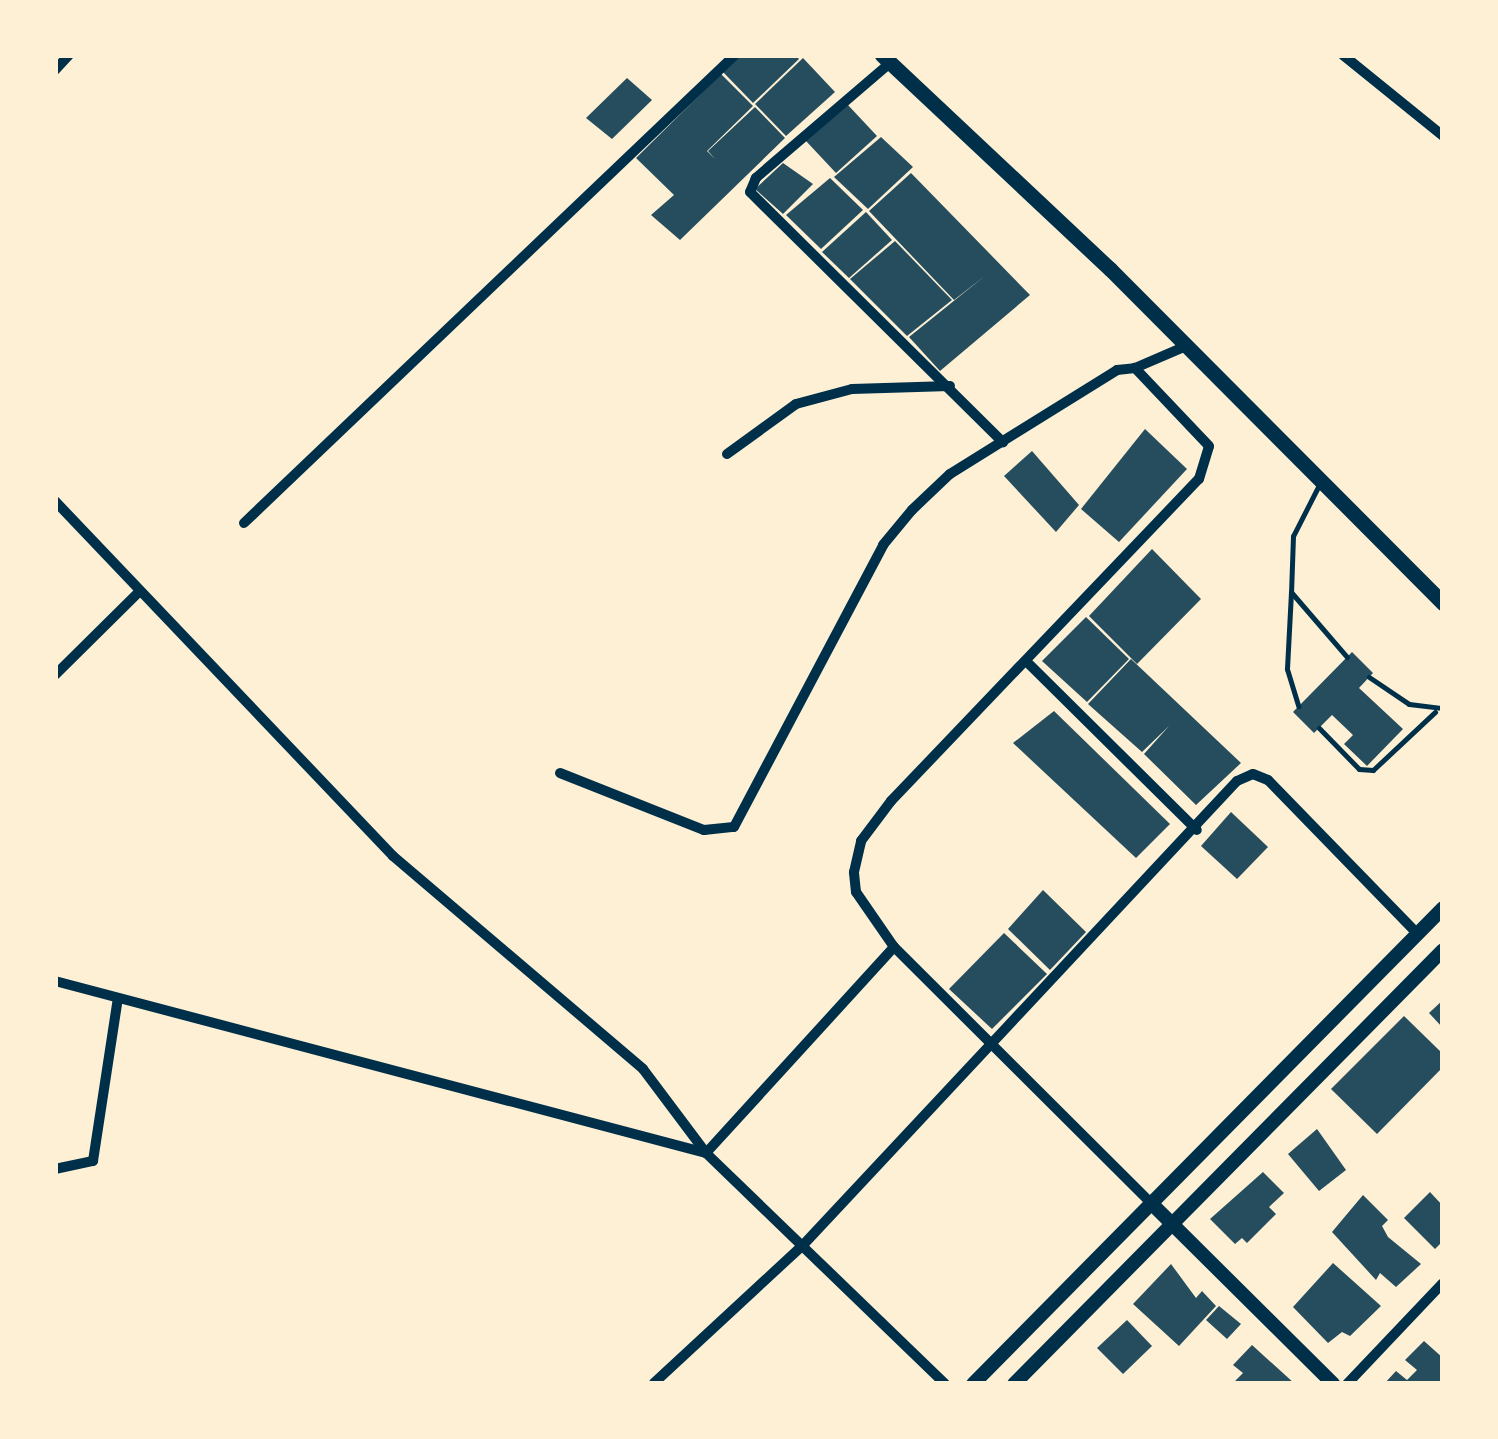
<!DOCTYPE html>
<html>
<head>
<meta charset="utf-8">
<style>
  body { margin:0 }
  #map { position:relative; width:1498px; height:1439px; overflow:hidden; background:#fdf0d5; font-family:"PT Sans",sans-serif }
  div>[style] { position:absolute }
  .building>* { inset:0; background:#264d5e }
  .service>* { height:5px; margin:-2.5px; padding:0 2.5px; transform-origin:2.5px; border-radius:2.5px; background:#003049 }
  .minor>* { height:10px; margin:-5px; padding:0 5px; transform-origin:5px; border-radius:5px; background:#003049 }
  .tertiary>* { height:14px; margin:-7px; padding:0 7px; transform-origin:7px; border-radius:7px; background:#003049 }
  .secondary>* { height:15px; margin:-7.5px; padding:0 7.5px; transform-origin:7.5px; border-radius:7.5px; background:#003049 }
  span { translate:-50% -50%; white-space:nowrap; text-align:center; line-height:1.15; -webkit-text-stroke:10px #fdf0d5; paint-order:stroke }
  .frame { position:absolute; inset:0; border:58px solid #fdf0d5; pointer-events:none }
</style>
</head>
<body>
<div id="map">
  <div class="building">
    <div style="clip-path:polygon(741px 55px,795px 55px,799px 59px,753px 103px,723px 72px)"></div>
    <div style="clip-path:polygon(803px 58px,835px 92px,786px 136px,755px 104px)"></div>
    <div style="clip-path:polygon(721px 74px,753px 106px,707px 151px,715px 159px,708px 151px,755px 107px,785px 138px,680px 240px,651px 215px,674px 195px,636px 158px)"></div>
    <div style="clip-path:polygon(627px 78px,652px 100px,612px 139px,586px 118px)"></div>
    <div style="clip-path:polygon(847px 104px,877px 136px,836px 173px,806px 141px)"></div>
    <div style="clip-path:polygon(881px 137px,913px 167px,868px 209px,834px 177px)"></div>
    <div style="clip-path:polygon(783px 163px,813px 184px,783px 214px,755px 189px)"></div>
    <div style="clip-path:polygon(911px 173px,1030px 295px,940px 371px,909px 337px,986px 275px,954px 300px,869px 211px)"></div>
    <div style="clip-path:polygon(830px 178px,863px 210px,821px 249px,786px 215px)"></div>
    <div style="clip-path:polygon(866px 212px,892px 240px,849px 278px,822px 252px)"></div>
    <div style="clip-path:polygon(895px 241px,952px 300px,907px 336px,850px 279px)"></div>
    <div style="clip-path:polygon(1145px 429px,1187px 469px,1119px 542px,1081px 509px)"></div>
    <div style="clip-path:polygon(1032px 451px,1079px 505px,1056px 532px,1004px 476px)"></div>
    <div style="clip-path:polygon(1152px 549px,1201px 599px,1137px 664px,1089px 616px)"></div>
    <div style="clip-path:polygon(1086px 617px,1129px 659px,1087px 702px,1042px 661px)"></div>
    <div style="clip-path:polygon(1352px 652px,1373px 673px,1359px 688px,1403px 729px,1367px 766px,1344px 744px,1353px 735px,1332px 715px,1314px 733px,1293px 712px)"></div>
    <div style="clip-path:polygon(1131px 659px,1241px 763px,1196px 805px,1144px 754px,1169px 726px,1142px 752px,1088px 704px)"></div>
    <div style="clip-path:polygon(1054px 711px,1170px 824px,1136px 858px,1013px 743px)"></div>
    <div style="clip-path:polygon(1231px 812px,1268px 847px,1237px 879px,1201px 846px)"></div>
    <div style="clip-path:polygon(1043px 890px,1086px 932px,1050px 970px,1008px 929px)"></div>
    <div style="clip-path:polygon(1004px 933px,1047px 974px,992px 1029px,949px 989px)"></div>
    <div style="clip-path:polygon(1443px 1000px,1443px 1028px,1429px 1013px)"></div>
    <div style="clip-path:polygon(1404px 1016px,1443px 1054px,1443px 1067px,1377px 1134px,1331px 1089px)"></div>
    <div style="clip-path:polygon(1317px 1129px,1346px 1170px,1319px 1191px,1288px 1154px)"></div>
    <div style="clip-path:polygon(1263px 1172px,1284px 1193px,1269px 1207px,1276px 1214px,1247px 1243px,1242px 1238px,1235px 1244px,1210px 1219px)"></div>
    <div style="clip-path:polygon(1430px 1192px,1443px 1206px,1443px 1241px,1435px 1249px,1404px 1218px)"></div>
    <div style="clip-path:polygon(1363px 1195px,1388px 1220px,1382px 1226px,1388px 1237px,1421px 1264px,1396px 1287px,1380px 1273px,1376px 1280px,1332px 1232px)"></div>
    <div style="clip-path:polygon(1333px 1263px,1381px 1306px,1350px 1336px,1342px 1332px,1328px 1343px,1293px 1307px)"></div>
    <div style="clip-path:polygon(1171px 1264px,1196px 1298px,1202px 1291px,1216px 1306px,1179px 1346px,1133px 1304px)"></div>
    <div style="clip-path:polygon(1219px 1306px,1241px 1324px,1227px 1339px,1206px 1320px)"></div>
    <div style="clip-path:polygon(1127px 1320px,1152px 1346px,1123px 1374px,1097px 1348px)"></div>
    <div style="clip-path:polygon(1424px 1341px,1443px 1358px,1443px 1384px,1384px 1384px,1396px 1371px,1407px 1380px,1417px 1370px,1405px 1360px)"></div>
    <div style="clip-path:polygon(1252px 1345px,1295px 1384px,1232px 1384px,1243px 1373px,1233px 1365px)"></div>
  </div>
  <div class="service">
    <div style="left:1320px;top:483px;width:59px;rotate:117deg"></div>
    <div style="left:1293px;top:536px;width:56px;rotate:92deg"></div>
    <div style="left:1291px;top:592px;width:86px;rotate:49.3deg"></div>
    <div style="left:1291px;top:592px;width:77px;rotate:93deg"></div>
    <div style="left:1287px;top:669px;width:39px;rotate:73deg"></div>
    <div style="left:1369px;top:677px;width:48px;rotate:34deg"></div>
    <div style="left:1409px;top:704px;width:34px;rotate:7deg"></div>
    <div style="left:1319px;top:728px;width:57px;rotate:45.7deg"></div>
    <div style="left:1359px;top:769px;width:14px;rotate:4deg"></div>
    <div style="left:1373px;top:770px;width:85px;rotate:-43.1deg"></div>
  </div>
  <div class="minor">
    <div style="left:1343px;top:55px;width:129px;rotate:39deg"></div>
    <div style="left:890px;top:63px;width:177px;rotate:139.4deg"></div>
    <div style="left:756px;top:178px;width:15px;rotate:113deg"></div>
    <div style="left:750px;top:192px;width:356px;rotate:44.7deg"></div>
    <div style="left:55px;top:70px;width:21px;rotate:-47deg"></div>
    <div style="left:727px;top:454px;width:85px;rotate:-35.9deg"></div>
    <div style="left:796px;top:404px;width:58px;rotate:-15deg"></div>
    <div style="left:852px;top:389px;width:98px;rotate:-1.8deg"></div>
    <div style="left:55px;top:501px;width:490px;rotate:46.4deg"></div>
    <div style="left:393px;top:856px;width:328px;rotate:40.4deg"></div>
    <div style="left:643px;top:1069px;width:105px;rotate:53.1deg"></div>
    <div style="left:706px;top:1153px;width:332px;rotate:44deg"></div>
    <div style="left:244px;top:523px;width:678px;rotate:-43.63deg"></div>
    <div style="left:1029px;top:664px;width:236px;rotate:44.7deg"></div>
    <div style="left:55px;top:675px;width:118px;rotate:-44.7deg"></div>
    <div style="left:560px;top:773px;width:155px;rotate:21.6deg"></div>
    <div style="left:704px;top:830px;width:30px;rotate:-6deg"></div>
    <div style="left:734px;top:827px;width:319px;rotate:-62.1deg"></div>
    <div style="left:883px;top:545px;width:45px;rotate:-50.4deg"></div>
    <div style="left:912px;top:510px;width:52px;rotate:-43.5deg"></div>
    <div style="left:950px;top:474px;width:197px;rotate:-31.9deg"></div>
    <div style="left:1117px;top:370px;width:18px;rotate:-6deg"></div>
    <div style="left:55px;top:981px;width:673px;rotate:14.8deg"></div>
    <div style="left:706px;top:1153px;width:279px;rotate:-47.6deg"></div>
    <div style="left:55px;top:1169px;width:39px;rotate:-12deg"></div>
    <div style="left:93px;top:1161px;width:165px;rotate:-81.3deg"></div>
    <div style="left:1151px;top:1203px;width:363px;rotate:-135.1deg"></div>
    <div style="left:894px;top:947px;width:67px;rotate:-124.6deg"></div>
    <div style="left:856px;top:892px;width:20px;rotate:-96deg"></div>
    <div style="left:854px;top:872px;width:32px;rotate:-77deg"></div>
    <div style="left:861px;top:841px;width:50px;rotate:-53.1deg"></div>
    <div style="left:891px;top:801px;width:446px;rotate:-46.3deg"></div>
    <div style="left:1199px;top:479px;width:34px;rotate:-73deg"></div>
    <div style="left:1209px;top:446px;width:108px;rotate:-133.5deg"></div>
    <div style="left:1135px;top:368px;width:56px;rotate:-23.3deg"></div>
    <div style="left:654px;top:1383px;width:205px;rotate:-42.8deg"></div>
    <div style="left:804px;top:1244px;width:634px;rotate:-46.92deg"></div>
    <div style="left:1237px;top:781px;width:17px;rotate:-24deg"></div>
    <div style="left:1253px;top:774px;width:16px;rotate:22deg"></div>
    <div style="left:1268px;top:780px;width:214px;rotate:45.8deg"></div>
    <div style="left:1347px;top:1384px;width:139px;rotate:-46.5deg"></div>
  </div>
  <div class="tertiary">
    <div style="left:1151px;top:1203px;width:257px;rotate:44.8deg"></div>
    <div style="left:973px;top:1384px;width:669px;rotate:-45.36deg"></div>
    <div style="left:1014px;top:1384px;width:610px;rotate:-45.33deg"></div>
  </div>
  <div class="secondary">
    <div style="left:882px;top:55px;width:313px;rotate:43.2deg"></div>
    <div style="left:1110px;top:269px;width:472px;rotate:45.1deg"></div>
  </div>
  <div class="frame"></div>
</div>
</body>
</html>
